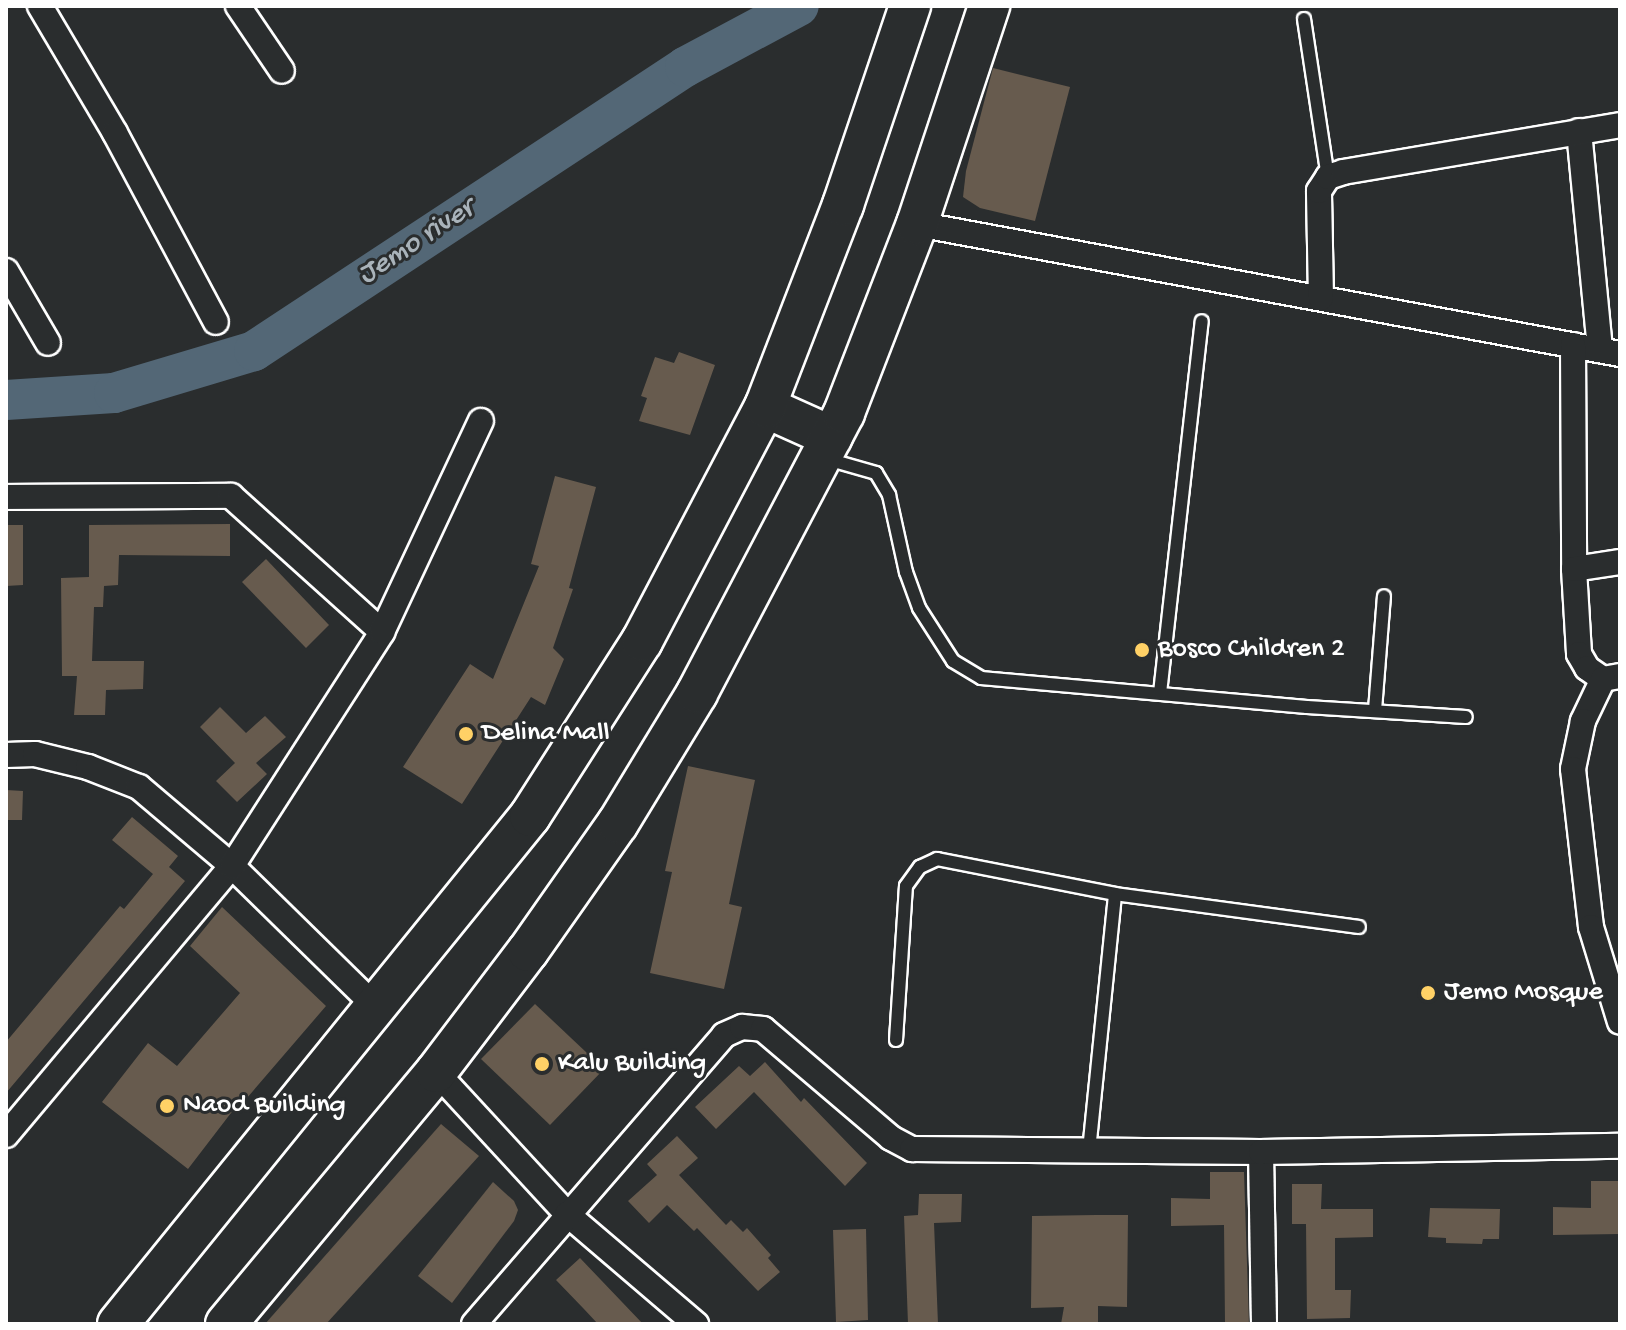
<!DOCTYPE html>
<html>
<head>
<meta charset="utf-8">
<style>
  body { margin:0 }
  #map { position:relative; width:1626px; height:1330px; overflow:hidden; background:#2a2d2e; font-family:"Gochi Hand",sans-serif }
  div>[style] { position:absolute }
  .river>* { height:40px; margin:-20px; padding:0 20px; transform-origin:20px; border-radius:20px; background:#536776 }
  .building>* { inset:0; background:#675b4e }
  .roads { filter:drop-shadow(2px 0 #fff) drop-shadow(-2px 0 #fff) drop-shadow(0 2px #fff) drop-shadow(0 -2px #fff) }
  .lane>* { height:12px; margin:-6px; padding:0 6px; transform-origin:6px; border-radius:6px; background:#2a2d2e }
  .street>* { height:24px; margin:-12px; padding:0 12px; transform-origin:12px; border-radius:12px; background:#2a2d2e }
  .primary>* { height:40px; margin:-20px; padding:0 20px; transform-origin:20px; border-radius:20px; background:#2a2d2e }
  .dots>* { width:22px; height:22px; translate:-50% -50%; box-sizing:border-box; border:4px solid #2a2d2e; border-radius:50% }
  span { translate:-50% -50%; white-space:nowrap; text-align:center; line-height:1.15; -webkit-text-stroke:6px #2a2d2e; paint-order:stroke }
  .poi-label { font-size:28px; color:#fff }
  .left { translate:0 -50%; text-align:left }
  .water-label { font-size:30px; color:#a9b3ba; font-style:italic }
  .frame { position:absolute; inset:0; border:8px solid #fff; pointer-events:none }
</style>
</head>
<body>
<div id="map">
  <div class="river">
    <div style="left:6px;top:400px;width:108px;rotate:-3.7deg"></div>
    <div style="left:114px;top:393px;width:146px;rotate:-16.7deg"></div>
    <div style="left:254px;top:351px;width:516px;rotate:-33.38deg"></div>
    <div style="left:685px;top:67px;width:129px;rotate:-28.2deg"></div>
  </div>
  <div class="building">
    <div style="clip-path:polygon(993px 68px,1070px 87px,1035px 221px,980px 208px,963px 197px,966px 171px)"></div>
    <div style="clip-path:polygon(679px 352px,715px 365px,690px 435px,639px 421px,647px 398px,641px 396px,655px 357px,674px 363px)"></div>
    <div style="clip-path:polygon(555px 476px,596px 487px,569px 588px,573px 589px,553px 648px,564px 659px,545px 705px,531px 697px,462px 804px,403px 767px,470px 664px,493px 679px,539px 566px,531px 564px)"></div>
    <div style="clip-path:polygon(230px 524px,230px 556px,119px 555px,118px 585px,104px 586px,103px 607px,94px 607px,92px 661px,144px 661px,143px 689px,106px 690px,105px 715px,74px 715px,77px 676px,62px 676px,61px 578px,89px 577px,89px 525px)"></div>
    <div style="clip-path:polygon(6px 525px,23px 525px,23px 585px,6px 586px)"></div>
    <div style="clip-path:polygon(266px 559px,329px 625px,306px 648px,242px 582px)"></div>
    <div style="clip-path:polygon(220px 707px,246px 733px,265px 716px,286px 737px,256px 763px,267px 774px,237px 802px,216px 781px,235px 763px,200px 727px)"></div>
    <div style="clip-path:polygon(688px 766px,755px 780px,729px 904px,742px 907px,724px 989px,650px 973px,672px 872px,665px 871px)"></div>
    <div style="clip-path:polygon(6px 790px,23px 791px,22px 820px,6px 820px)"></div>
    <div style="clip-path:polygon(132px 817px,178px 856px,169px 867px,185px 881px,6px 1093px,6px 1042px,120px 906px,124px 909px,153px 874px,112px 840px)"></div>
    <div style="clip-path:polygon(222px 907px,326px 1006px,247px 1098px,244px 1096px,188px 1169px,102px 1102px,148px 1043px,177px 1066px,240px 993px,190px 946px)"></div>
    <div style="clip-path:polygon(535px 1004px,604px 1069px,550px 1125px,481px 1059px)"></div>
    <div style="clip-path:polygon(765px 1062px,801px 1102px,804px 1098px,867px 1163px,845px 1186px,754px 1092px,716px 1129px,695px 1107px,739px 1066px,750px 1076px)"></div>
    <div style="clip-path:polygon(441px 1124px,479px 1156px,326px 1324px,265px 1324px)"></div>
    <div style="clip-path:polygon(677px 1136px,698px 1158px,679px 1175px,726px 1225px,731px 1220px,743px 1232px,747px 1228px,771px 1255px,768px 1258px,780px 1272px,758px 1291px,697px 1228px,694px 1231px,667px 1205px,649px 1223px,628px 1201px,657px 1175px,647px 1164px)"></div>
    <div style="clip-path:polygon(1210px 1172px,1244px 1172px,1249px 1324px,1225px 1324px,1224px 1225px,1171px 1226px,1171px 1198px,1210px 1199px)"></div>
    <div style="clip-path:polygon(1591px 1181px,1620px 1181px,1620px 1234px,1553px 1235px,1553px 1207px,1591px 1208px)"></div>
    <div style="clip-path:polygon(493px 1182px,514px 1201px,518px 1210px,514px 1221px,452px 1303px,418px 1276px)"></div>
    <div style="clip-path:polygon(1292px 1184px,1322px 1184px,1321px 1209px,1373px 1209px,1373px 1237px,1335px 1238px,1335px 1290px,1351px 1290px,1350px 1318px,1307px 1319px,1306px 1224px,1292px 1224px)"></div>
    <div style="clip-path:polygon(919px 1194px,962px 1194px,961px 1222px,934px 1223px,938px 1324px,908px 1324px,904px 1216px,918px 1215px)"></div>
    <div style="clip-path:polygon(1430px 1208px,1500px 1209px,1499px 1239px,1483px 1239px,1482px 1244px,1446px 1243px,1446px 1238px,1428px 1237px)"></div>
    <div style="clip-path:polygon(1096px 1215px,1128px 1215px,1127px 1307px,1098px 1306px,1098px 1324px,1061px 1324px,1064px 1307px,1031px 1308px,1032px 1216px)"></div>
    <div style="clip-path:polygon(866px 1229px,868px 1320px,836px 1322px,833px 1230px)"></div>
    <div style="clip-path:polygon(580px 1258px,643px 1324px,598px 1324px,583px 1308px,556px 1280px)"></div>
  </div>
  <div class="roads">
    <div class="lane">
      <div style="left:1304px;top:19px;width:160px;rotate:81.4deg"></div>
      <div style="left:827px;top:459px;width:51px;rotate:15.9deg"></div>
      <div style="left:876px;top:473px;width:26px;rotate:59deg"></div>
      <div style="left:889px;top:495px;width:79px;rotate:77.6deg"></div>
      <div style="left:906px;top:572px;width:38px;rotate:70deg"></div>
      <div style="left:919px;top:608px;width:63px;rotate:57.3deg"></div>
      <div style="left:953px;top:661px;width:33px;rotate:31deg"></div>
      <div style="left:981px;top:678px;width:327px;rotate:5.1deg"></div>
      <div style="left:1307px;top:707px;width:159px;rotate:3.6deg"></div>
      <div style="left:1160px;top:693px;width:374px;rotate:-83.6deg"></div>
      <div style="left:1375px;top:710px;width:114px;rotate:-85.5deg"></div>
      <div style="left:896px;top:1040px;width:154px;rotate:-86.3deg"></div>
      <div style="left:906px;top:886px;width:24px;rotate:-54deg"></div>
      <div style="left:920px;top:867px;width:19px;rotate:-25deg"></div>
      <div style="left:937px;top:859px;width:181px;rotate:11.1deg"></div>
      <div style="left:1115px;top:894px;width:246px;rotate:7.7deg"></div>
      <div style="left:1089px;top:1151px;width:258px;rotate:-84.2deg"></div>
    </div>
    <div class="street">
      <div style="left:40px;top:6px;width:147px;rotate:59.4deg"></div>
      <div style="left:115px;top:133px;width:214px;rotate:61.9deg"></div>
      <div style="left:238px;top:6px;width:78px;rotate:55.9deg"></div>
      <div style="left:1579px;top:131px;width:220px;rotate:84.5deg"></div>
      <div style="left:917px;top:224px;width:715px;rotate:10.48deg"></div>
      <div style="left:6px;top:271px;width:83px;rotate:59.7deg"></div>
      <div style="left:1321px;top:298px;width:107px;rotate:-91.1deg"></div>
      <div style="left:1319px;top:191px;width:17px;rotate:-57deg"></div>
      <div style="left:1328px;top:177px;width:16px;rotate:-18deg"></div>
      <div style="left:1343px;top:172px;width:281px;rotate:-9.6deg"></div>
      <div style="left:1573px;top:345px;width:224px;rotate:89.7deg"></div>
      <div style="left:1574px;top:569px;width:85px;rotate:86.6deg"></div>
      <div style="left:1579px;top:654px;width:16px;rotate:60deg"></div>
      <div style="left:1587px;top:668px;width:19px;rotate:35deg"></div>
      <div style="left:1603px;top:679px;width:17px;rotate:-10deg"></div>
      <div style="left:6px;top:497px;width:225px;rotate:-0.3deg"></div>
      <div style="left:231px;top:496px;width:203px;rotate:42deg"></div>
      <div style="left:1574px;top:569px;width:47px;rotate:-8.7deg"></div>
      <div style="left:1603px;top:679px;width:47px;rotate:115.5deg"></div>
      <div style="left:1583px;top:721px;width:49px;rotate:101.8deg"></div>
      <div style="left:1573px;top:769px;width:159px;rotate:83.5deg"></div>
      <div style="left:1591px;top:927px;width:99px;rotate:73deg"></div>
      <div style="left:6px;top:755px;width:29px;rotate:-2deg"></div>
      <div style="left:35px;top:754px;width:55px;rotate:13.8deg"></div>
      <div style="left:88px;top:767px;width:55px;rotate:21.4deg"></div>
      <div style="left:139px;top:787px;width:122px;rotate:40.3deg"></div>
      <div style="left:232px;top:866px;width:202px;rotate:44.4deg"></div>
      <div style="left:436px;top:1072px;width:193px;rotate:47.3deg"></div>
      <div style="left:567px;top:1214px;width:170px;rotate:40.5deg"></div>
      <div style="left:6px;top:1135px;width:351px;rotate:-50deg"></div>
      <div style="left:232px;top:866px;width:278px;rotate:-57.3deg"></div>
      <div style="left:382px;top:632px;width:233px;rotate:-64.9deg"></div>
      <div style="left:1261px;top:1152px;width:172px;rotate:89deg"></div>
      <div style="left:474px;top:1324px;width:382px;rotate:-49.1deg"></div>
      <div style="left:724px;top:1035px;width:20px;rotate:-24deg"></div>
      <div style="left:742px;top:1027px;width:21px;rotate:5deg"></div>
      <div style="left:763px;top:1029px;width:168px;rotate:40.4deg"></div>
      <div style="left:891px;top:1138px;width:24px;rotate:28deg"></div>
      <div style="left:912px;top:1149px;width:349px;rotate:0.5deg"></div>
      <div style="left:1261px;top:1152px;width:359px;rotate:-1deg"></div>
    </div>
    <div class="primary">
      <div style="left:765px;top:407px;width:73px;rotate:24.1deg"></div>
      <div style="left:118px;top:1324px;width:654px;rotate:-50.96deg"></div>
      <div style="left:530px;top:816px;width:208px;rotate:-57.4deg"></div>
      <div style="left:642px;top:641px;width:264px;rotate:-62.3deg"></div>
      <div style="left:765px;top:407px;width:217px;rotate:-68.9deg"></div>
      <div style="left:843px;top:205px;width:210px;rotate:-71.4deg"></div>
      <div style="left:226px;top:1324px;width:328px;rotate:-50.2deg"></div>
      <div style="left:436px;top:1072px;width:152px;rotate:-52.8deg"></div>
      <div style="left:528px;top:951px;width:156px;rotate:-54.9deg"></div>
      <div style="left:618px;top:823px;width:152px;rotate:-58.7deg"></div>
      <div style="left:697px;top:693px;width:316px;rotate:-62.3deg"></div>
      <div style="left:844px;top:413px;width:203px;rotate:-68.9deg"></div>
      <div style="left:917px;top:224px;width:230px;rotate:-71.7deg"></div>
    </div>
  </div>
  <div class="dots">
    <div style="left:1142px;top:650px;background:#ffd166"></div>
    <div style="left:466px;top:734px;background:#ffd166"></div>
    <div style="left:1428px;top:993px;background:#ffd166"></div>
    <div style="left:542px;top:1064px;background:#ffd166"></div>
    <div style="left:167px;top:1106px;background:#ffd166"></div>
  </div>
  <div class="poi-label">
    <span class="left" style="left:1158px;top:650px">Bosco Children 2</span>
    <span class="left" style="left:482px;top:734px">Delina Mall</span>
    <span class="left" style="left:1444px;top:993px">Jemo Mosque</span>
    <span class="left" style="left:558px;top:1064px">Kalu Building</span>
    <span class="left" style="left:183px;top:1106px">Naod Building</span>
  </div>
  <div class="water-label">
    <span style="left:417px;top:243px;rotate:-33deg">Jemo river</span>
  </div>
  <div class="frame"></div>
</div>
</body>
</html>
